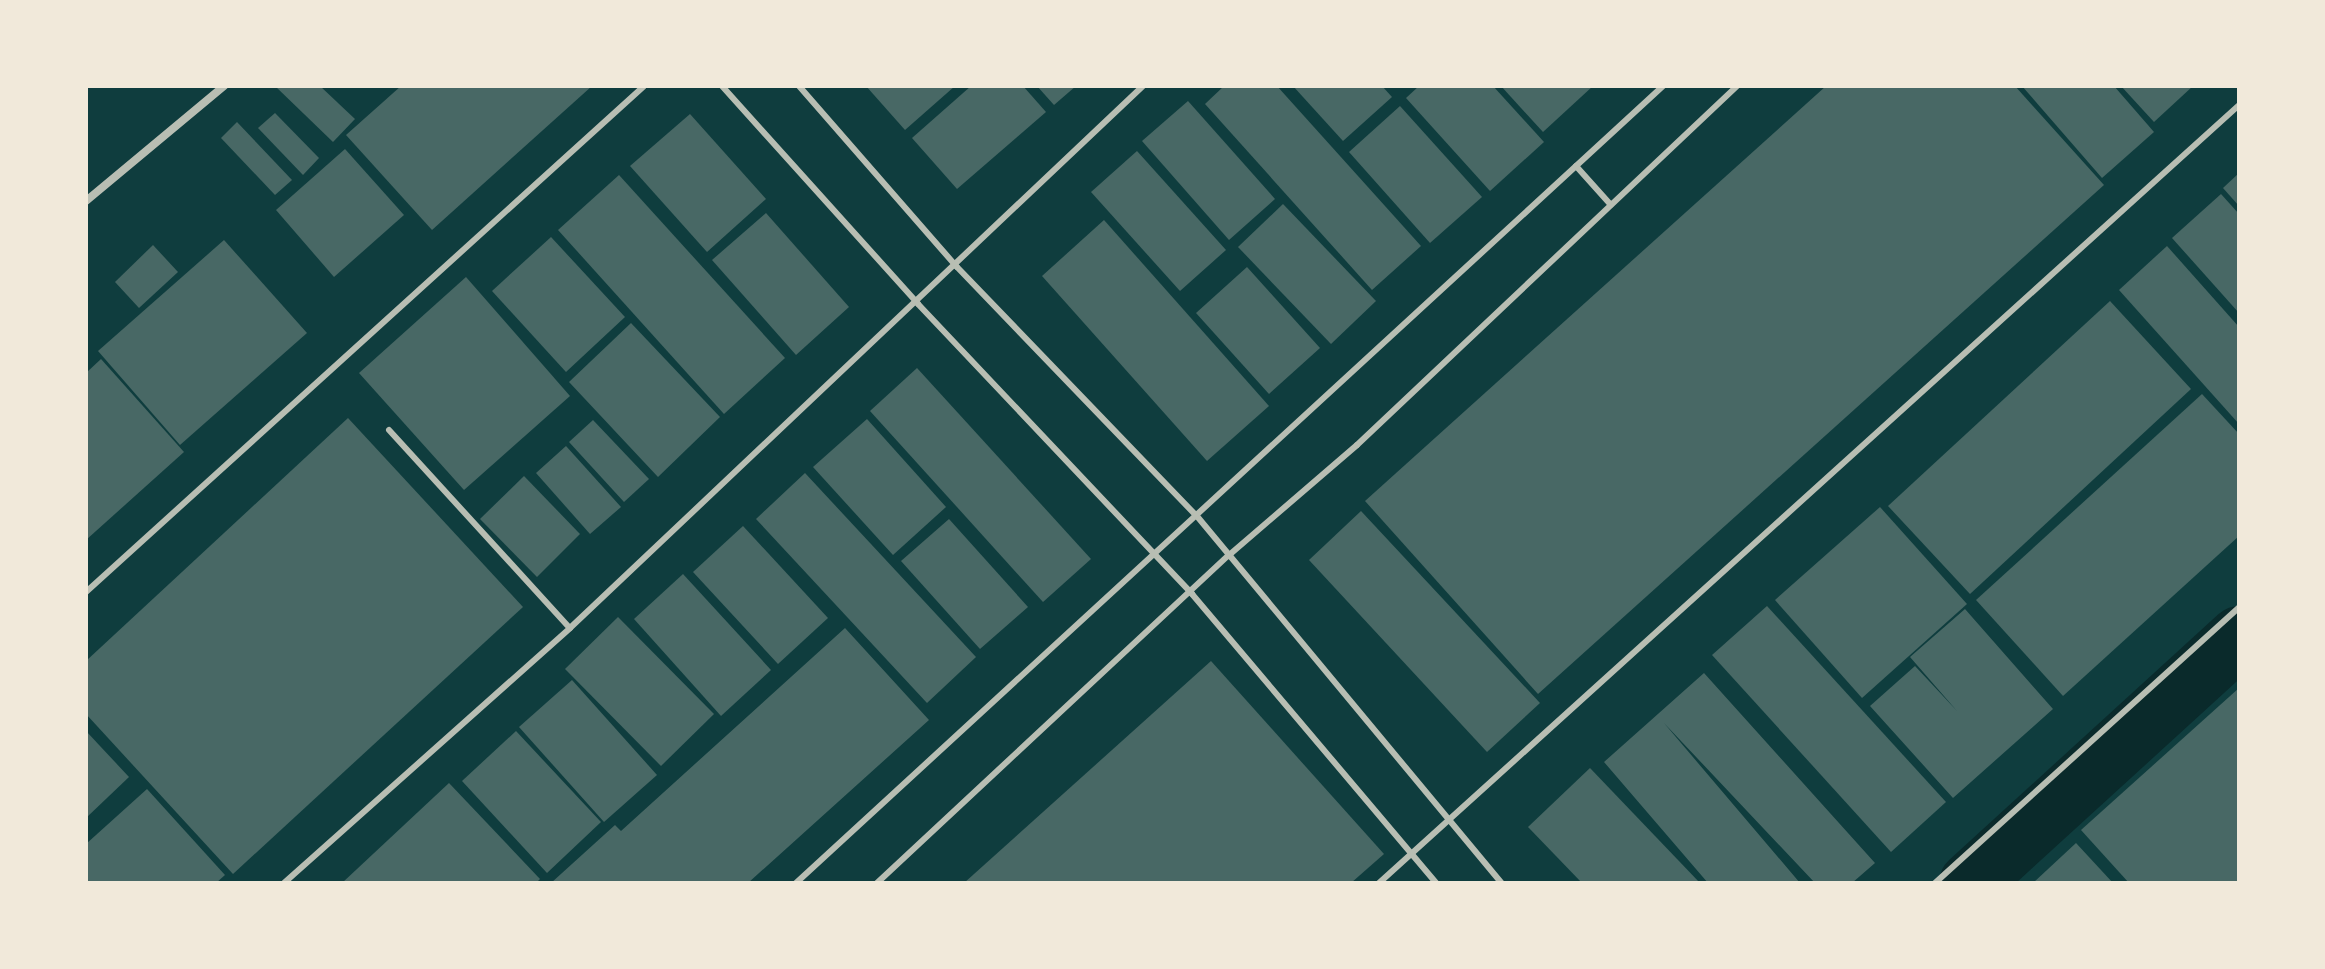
<!DOCTYPE html>
<html>
<head>
<meta charset="utf-8">
<style>
  body { margin:0 }
  #map { position:relative; width:2325px; height:969px; overflow:hidden; background:#0f3d3e; font-family:Karla,sans-serif }
  div>[style] { position:absolute }
  .river>* { height:62px; margin:-31px; padding:0 31px; transform-origin:31px; border-radius:31px; background:#0a2a2b }
  .building>* { inset:0; background:#486865 }
  .service>* { height:6px; margin:-3px; padding:0 3px; transform-origin:3px; border-radius:3px; background:#b8beb3 }
  .minor>* { height:8px; margin:-4px; padding:0 4px; transform-origin:4px; border-radius:4px; background:#b8beb3 }
  span { translate:-50% -50%; white-space:nowrap; text-align:center; line-height:1.15; -webkit-text-stroke:6px #f1e9da; paint-order:stroke }
  .frame { position:absolute; inset:0; border:88px solid #f1e9da; pointer-events:none }
</style>
</head>
<body>
<div id="map">
  <div class="river">
    <div style="left:1970px;top:883px;width:365px;rotate:-42.4deg"></div>
  </div>
  <div class="building">
    <div style="clip-path:polygon(275px 86px,320px 86px,355px 119px,333px 142px)"></div>
    <div style="clip-path:polygon(401px 86px,592px 86px,432px 230px,346px 135px)"></div>
    <div style="clip-path:polygon(866px 86px,955px 86px,905px 130px)"></div>
    <div style="clip-path:polygon(971px 86px,1023px 86px,1046px 112px,957px 189px,912px 138px)"></div>
    <div style="clip-path:polygon(1037px 86px,1076px 86px,1054px 105px)"></div>
    <div style="clip-path:polygon(1224px 86px,1277px 86px,1421px 246px,1372px 290px,1205px 104px)"></div>
    <div style="clip-path:polygon(1293px 86px,1382px 86px,1392px 97px,1343px 141px)"></div>
    <div style="clip-path:polygon(1419px 86px,1493px 86px,1544px 142px,1490px 191px,1406px 98px)"></div>
    <div style="clip-path:polygon(1501px 86px,1593px 86px,1543px 132px)"></div>
    <div style="clip-path:polygon(1826px 86px,2015px 86px,2104px 185px,1538px 694px,1365px 501px)"></div>
    <div style="clip-path:polygon(2022px 86px,2114px 86px,2154px 132px,2102px 178px)"></div>
    <div style="clip-path:polygon(2121px 86px,2193px 86px,2154px 122px)"></div>
    <div style="clip-path:polygon(1188px 101px,1275px 199px,1229px 240px,1142px 141px)"></div>
    <div style="clip-path:polygon(1400px 106px,1482px 197px,1430px 243px,1349px 152px)"></div>
    <div style="clip-path:polygon(275px 113px,319px 158px,303px 175px,258px 128px)"></div>
    <div style="clip-path:polygon(690px 114px,766px 199px,707px 252px,630px 166px)"></div>
    <div style="clip-path:polygon(237px 122px,292px 180px,275px 195px,221px 138px)"></div>
    <div style="clip-path:polygon(345px 149px,404px 215px,334px 277px,276px 210px)"></div>
    <div style="clip-path:polygon(1137px 151px,1226px 250px,1180px 291px,1091px 192px)"></div>
    <div style="clip-path:polygon(2239px 173px,2239px 206px,2223px 188px)"></div>
    <div style="clip-path:polygon(619px 175px,785px 358px,724px 414px,558px 230px)"></div>
    <div style="clip-path:polygon(2221px 194px,2239px 214px,2239px 313px,2172px 238px)"></div>
    <div style="clip-path:polygon(1283px 204px,1376px 301px,1331px 344px,1238px 247px)"></div>
    <div style="clip-path:polygon(766px 213px,849px 307px,796px 355px,712px 260px)"></div>
    <div style="clip-path:polygon(1104px 220px,1269px 406px,1207px 461px,1042px 276px)"></div>
    <div style="clip-path:polygon(551px 237px,625px 317px,566px 372px,492px 291px)"></div>
    <div style="clip-path:polygon(224px 240px,307px 333px,180px 445px,98px 351px)"></div>
    <div style="clip-path:polygon(153px 245px,178px 272px,139px 308px,115px 282px)"></div>
    <div style="clip-path:polygon(2167px 246px,2239px 327px,2239px 424px,2119px 290px)"></div>
    <div style="clip-path:polygon(1247px 267px,1320px 348px,1269px 394px,1196px 313px)"></div>
    <div style="clip-path:polygon(466px 277px,570px 396px,464px 490px,359px 373px)"></div>
    <div style="clip-path:polygon(2110px 301px,2191px 389px,1970px 594px,1888px 506px)"></div>
    <div style="clip-path:polygon(631px 323px,720px 417px,658px 477px,569px 382px)"></div>
    <div style="clip-path:polygon(101px 359px,184px 452px,86px 540px,86px 373px)"></div>
    <div style="clip-path:polygon(917px 368px,1091px 559px,1043px 602px,870px 411px)"></div>
    <div style="clip-path:polygon(2202px 394px,2239px 434px,2239px 536px,2063px 696px,1976px 600px)"></div>
    <div style="clip-path:polygon(348px 418px,523px 607px,233px 874px,86px 714px,86px 661px)"></div>
    <div style="clip-path:polygon(867px 419px,946px 507px,893px 555px,813px 467px)"></div>
    <div style="clip-path:polygon(593px 420px,649px 479px,624px 502px,569px 442px)"></div>
    <div style="clip-path:polygon(566px 446px,621px 507px,590px 534px,536px 473px)"></div>
    <div style="clip-path:polygon(805px 473px,976px 657px,927px 703px,756px 519px)"></div>
    <div style="clip-path:polygon(524px 476px,580px 534px,537px 577px,480px 519px)"></div>
    <div style="clip-path:polygon(1880px 507px,1967px 604px,1862px 698px,1775px 600px)"></div>
    <div style="clip-path:polygon(1361px 511px,1540px 703px,1487px 752px,1309px 560px)"></div>
    <div style="clip-path:polygon(949px 519px,1028px 607px,980px 649px,901px 561px)"></div>
    <div style="clip-path:polygon(743px 526px,828px 618px,778px 664px,693px 572px)"></div>
    <div style="clip-path:polygon(683px 574px,771px 670px,721px 716px,634px 619px)"></div>
    <div style="clip-path:polygon(1767px 606px,1946px 802px,1891px 852px,1712px 655px)"></div>
    <div style="clip-path:polygon(1965px 609px,2053px 709px,1953px 798px,1870px 706px,1915px 666px,1957px 711px,1910px 657px)"></div>
    <div style="clip-path:polygon(618px 617px,714px 714px,661px 766px,565px 669px)"></div>
    <div style="clip-path:polygon(845px 628px,929px 720px,748px 883px,551px 883px,615px 825px,621px 831px)"></div>
    <div style="clip-path:polygon(1211px 661px,1384px 854px,1351px 883px,964px 883px)"></div>
    <div style="clip-path:polygon(1704px 673px,1875px 863px,1852px 883px,1815px 883px,1664px 723px,1800px 883px,1708px 883px,1604px 762px)"></div>
    <div style="clip-path:polygon(572px 680px,657px 775px,604px 822px,519px 727px)"></div>
    <div style="clip-path:polygon(2239px 688px,2239px 883px,2129px 883px,2081px 830px)"></div>
    <div style="clip-path:polygon(86px 731px,129px 777px,86px 818px)"></div>
    <div style="clip-path:polygon(516px 731px,601px 822px,547px 873px,462px 781px)"></div>
    <div style="clip-path:polygon(1590px 768px,1700px 883px,1582px 883px,1528px 827px)"></div>
    <div style="clip-path:polygon(449px 783px,540px 879px,536px 883px,342px 883px)"></div>
    <div style="clip-path:polygon(147px 789px,225px 875px,216px 883px,86px 883px,86px 844px)"></div>
    <div style="clip-path:polygon(2076px 843px,2113px 883px,2033px 883px)"></div>
  </div>
  <div class="service">
    <div style="left:722px;top:86px;width:293px;rotate:48deg"></div>
    <div style="left:918px;top:304px;width:399px;rotate:46.6deg"></div>
    <div style="left:1192px;top:594px;width:378px;rotate:49.8deg"></div>
    <div style="left:799px;top:86px;width:240px;rotate:48.9deg"></div>
    <div style="left:957px;top:267px;width:344px;rotate:46.1deg"></div>
    <div style="left:1196px;top:515px;width:478px;rotate:50.3deg"></div>
    <div style="left:1576px;top:166px;width:52px;rotate:48.1deg"></div>
    <div style="left:389px;top:430px;width:268px;rotate:47.6deg"></div>
    <div style="left:86px;top:592px;width:753px;rotate:-42.2deg"></div>
    <div style="left:284px;top:883px;width:383px;rotate:-41.7deg"></div>
    <div style="left:570px;top:628px;width:789px;rotate:-43.41deg"></div>
    <div style="left:796px;top:883px;width:1178px;rotate:-42.59deg"></div>
    <div style="left:877px;top:883px;width:480px;rotate:-43deg"></div>
    <div style="left:1228px;top:556px;width:170px;rotate:-40.7deg"></div>
    <div style="left:1357px;top:445px;width:523px;rotate:-43.37deg"></div>
    <div style="left:1379px;top:883px;width:1160px;rotate:-42.13deg"></div>
    <div style="left:1935px;top:883px;width:411px;rotate:-42.2deg"></div>
  </div>
  <div class="minor">
    <div style="left:86px;top:201px;width:180px;rotate:-39.8deg"></div>
  </div>
  <div class="frame"></div>
</div>
</body>
</html>
